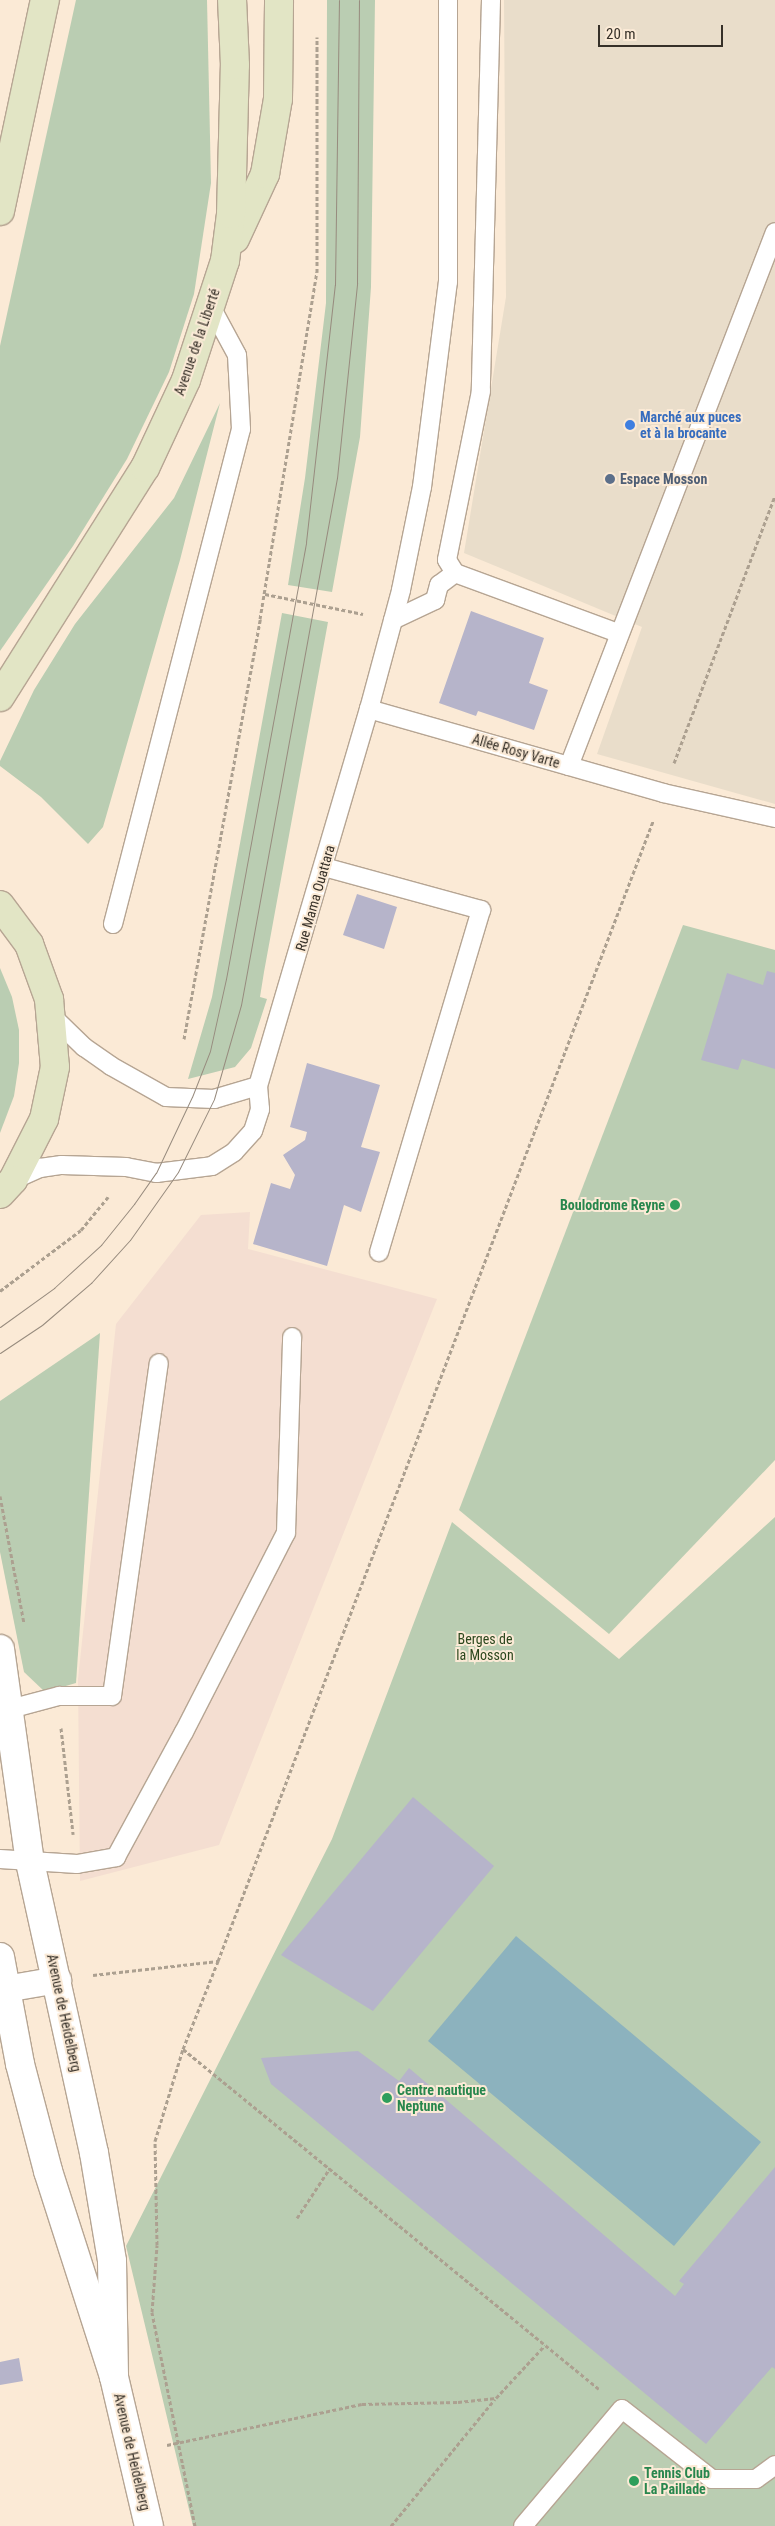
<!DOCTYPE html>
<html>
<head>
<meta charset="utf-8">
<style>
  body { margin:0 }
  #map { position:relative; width:775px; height:2526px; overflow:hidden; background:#fbead6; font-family:"Roboto Condensed",sans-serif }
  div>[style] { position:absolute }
  .commercial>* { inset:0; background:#e9ddca }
  .industrial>* { inset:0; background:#f4ded1 }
  .green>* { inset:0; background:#bacdb2 }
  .water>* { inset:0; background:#8cb2be }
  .building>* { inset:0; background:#b6b4ca }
  .path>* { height:3px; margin-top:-1.5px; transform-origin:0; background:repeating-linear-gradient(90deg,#aca090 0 4px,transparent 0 6.5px) }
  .roads { filter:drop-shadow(1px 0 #b6a593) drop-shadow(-1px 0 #b6a593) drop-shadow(0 1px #b6a593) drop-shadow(0 -1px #b6a593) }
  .service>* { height:18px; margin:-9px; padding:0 9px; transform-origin:9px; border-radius:9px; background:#fff }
  .pedestrian>* { height:26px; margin:-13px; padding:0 13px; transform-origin:13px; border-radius:13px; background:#fff }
  .tertiary>* { height:28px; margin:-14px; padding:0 14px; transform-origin:14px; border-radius:14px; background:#fff }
  .secondary>* { height:28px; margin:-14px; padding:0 14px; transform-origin:14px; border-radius:14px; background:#e2e5c5 }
  .tram>* { height:1px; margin:-0.5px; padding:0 0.5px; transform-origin:0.5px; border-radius:0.5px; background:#978b7e }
  .dots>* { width:14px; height:14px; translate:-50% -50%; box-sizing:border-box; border:2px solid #fbead6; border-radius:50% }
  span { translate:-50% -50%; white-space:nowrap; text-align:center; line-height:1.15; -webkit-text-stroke:4px #fbead6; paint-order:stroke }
  .street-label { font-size:14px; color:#363028 }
  .shop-label { font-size:14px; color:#366cbe; font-weight:700 }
  .left { translate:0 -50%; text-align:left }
  .service-label { font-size:14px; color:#4e5e75; font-weight:700 }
  .leisure-label { font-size:14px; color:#27864d; font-weight:700 }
  .right { translate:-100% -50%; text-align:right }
  .park-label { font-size:14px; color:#2b471d }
  .scale { position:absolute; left:598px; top:25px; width:125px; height:22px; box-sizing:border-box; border:2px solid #363028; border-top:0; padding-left:6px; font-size:15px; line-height:18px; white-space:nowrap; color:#363028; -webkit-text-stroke:4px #fbead6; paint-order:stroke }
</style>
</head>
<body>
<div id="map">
  <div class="commercial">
    <div style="clip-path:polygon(504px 0,775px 0,775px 804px,597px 754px,642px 627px,464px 553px,506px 297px)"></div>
  </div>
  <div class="industrial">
    <div style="clip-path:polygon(250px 1212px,248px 1249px,437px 1299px,219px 1845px,80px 1881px,78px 1679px,116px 1324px,201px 1215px)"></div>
  </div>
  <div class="green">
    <div style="clip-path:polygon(76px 0,207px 0,211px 183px,194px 294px,169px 372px,127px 459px,73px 546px,0 651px,0 346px)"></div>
    <div style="clip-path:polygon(327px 0,375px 0,371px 287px,360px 437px,332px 592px,288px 585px,305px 478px,326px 303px)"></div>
    <div style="clip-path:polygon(220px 403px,180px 560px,103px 827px,88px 844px,41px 797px,0 766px,0 761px,34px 690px,75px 624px,174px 498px)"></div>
    <div style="clip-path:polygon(282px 613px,328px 622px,264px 972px,260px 997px,267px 999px,251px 1048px,235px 1067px,188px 1079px,212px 997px)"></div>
    <div style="clip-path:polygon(683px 925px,775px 950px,775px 1460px,609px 1634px,459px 1510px)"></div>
    <div style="clip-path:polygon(0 968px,12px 997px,19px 1030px,19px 1063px,14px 1096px,0 1133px)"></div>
    <div style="clip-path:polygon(100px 1333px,76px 1683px,45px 1692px,24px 1672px,0 1552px,0 1401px)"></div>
    <div style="clip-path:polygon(775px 1517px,775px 2526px,193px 2526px,126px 2246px,332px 1839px,452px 1522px,619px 1659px)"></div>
  </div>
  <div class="water">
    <div style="clip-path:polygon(516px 1936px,761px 2142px,674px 2246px,428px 2041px)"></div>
  </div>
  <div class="building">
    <div style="clip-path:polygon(471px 611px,544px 638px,529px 683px,548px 690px,534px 730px,478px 711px,476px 716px,439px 703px)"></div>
    <div style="clip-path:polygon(357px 894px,397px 907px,384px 949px,343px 935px)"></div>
    <div style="clip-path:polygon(767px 971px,775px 973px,775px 1069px,742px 1059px,738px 1070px,701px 1060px,727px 973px,763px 985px)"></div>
    <div style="clip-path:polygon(307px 1063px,380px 1085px,361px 1147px,380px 1152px,361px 1212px,344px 1205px,327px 1266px,253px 1244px,271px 1183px,290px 1189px,295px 1175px,283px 1155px,305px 1140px,307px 1132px,290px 1127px)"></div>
    <div style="clip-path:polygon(413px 1797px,494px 1866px,373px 2011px,281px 1955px)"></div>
    <div style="clip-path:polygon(358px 2051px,399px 2081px,409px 2068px,675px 2296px,684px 2284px,679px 2281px,775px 2167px,775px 2369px,772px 2367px,706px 2444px,271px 2084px,261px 2058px)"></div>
    <div style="clip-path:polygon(19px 2358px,23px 2381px,0 2385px,0 2362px)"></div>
  </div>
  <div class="path">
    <div style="left:265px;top:594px;width:100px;rotate:11.5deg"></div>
    <div style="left:674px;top:763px;width:285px;rotate:-69.3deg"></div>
    <div style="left:184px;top:1039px;width:427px;rotate:-79.7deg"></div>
    <div style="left:260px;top:619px;width:352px;rotate:-80.7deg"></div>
    <div style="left:317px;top:272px;width:235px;rotate:-90deg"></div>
    <div style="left:0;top:1291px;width:101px;rotate:-37deg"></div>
    <div style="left:81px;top:1230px;width:43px;rotate:-50.7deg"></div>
    <div style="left:0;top:1496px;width:129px;rotate:79.3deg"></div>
    <div style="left:61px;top:1728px;width:107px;rotate:83.5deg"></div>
    <div style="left:93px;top:1975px;width:126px;rotate:-6.4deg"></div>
    <div style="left:218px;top:1961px;width:1220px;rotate:-69.11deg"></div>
    <div style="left:183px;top:2049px;width:537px;rotate:39.26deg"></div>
    <div style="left:297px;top:2218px;width:60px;rotate:-56.6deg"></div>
    <div style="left:167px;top:2445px;width:199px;rotate:-11.9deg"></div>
    <div style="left:362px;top:2404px;width:96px;rotate:-1.2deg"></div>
    <div style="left:458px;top:2402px;width:38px;rotate:-6deg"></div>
    <div style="left:496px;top:2398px;width:72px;rotate:-47.2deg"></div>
    <div style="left:195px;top:2526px;width:218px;rotate:-101.4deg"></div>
    <div style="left:152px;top:2312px;width:67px;rotate:-85.7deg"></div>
    <div style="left:157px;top:2245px;width:104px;rotate:-91.1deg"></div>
    <div style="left:155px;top:2141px;width:96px;rotate:-73.1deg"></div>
    <div style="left:183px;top:2049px;width:95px;rotate:-68.3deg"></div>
    <div style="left:391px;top:2526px;width:164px;rotate:-50.7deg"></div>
  </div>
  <div class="roads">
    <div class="service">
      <div style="left:491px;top:0;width:391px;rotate:91.5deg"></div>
      <div style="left:481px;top:391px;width:172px;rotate:101.4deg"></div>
      <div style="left:447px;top:560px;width:15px;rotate:58deg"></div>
      <div style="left:455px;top:573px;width:174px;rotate:20.2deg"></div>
      <div style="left:393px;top:620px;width:47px;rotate:-25.5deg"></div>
      <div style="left:435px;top:600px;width:16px;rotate:-75deg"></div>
      <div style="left:439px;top:585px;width:20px;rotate:-37deg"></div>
      <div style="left:369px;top:709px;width:306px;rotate:15.9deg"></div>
      <div style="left:663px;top:793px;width:115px;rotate:12.6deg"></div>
      <div style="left:569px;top:766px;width:572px;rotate:-68.9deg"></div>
      <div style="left:324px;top:867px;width:163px;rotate:15.3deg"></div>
      <div style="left:481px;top:910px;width:357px;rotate:106.6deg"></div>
      <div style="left:113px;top:924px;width:511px;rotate:-75.5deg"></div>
      <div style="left:241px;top:429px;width:74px;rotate:-93.1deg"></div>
      <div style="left:237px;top:355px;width:57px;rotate:-118.4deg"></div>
      <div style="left:53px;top:1017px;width:43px;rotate:44.1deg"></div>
      <div style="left:84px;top:1047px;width:33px;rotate:35deg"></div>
      <div style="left:111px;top:1066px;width:63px;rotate:29.4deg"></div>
      <div style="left:166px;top:1097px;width:48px;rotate:2.4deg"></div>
      <div style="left:214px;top:1099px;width:46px;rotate:-16.5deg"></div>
      <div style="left:13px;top:1180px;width:30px;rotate:-24deg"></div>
      <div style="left:40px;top:1168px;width:22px;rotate:-8deg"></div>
      <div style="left:62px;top:1165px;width:64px;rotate:1.8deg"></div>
      <div style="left:126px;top:1167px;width:31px;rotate:11deg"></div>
      <div style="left:156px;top:1173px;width:56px;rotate:-7.1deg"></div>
      <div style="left:212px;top:1166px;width:26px;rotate:-32deg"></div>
      <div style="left:234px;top:1152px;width:28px;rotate:-48deg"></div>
      <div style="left:253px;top:1131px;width:23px;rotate:-72deg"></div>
      <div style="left:260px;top:1109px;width:23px;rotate:-95deg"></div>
      <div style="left:258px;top:1086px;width:393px;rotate:-73.6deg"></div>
      <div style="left:369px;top:709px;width:123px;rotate:-74.9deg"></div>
      <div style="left:401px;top:590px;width:105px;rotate:-78.5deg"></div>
      <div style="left:422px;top:487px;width:207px;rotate:-82.8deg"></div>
      <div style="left:448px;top:282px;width:282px;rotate:-90deg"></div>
      <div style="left:10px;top:1709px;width:51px;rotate:-14.9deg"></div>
      <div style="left:59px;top:1696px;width:53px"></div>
      <div style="left:112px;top:1696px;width:336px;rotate:-82deg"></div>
      <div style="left:0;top:1859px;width:77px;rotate:3.7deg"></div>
      <div style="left:77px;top:1864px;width:40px;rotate:-10deg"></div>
      <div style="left:116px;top:1857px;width:142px;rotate:-61.5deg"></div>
      <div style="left:184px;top:1732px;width:224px;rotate:-62.9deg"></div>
      <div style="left:286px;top:1533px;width:196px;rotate:-88.2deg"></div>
      <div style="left:523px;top:2526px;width:153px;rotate:-49.8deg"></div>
      <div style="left:622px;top:2409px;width:114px;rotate:37.9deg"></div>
      <div style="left:712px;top:2479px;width:44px"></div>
      <div style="left:756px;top:2479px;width:24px;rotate:-36deg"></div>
    </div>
    <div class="pedestrian">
      <div style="left:0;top:1990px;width:59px;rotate:-9.8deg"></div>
    </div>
    <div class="tertiary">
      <div style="left:0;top:1649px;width:215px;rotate:82deg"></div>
      <div style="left:30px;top:1862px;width:298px;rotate:77.6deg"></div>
      <div style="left:94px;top:2153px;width:109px;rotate:80.5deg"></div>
      <div style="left:112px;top:2261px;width:116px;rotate:89deg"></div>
      <div style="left:0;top:1957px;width:109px;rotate:79.4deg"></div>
      <div style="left:20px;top:2064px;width:111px;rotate:75.3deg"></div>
      <div style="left:48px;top:2171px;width:216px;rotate:72.2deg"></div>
      <div style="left:114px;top:2377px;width:153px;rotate:76.8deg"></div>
    </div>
    <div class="secondary">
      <div style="left:0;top:211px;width:216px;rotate:-78deg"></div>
      <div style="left:235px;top:239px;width:72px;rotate:-65.2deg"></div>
      <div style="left:265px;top:174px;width:76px;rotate:-80.2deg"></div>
      <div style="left:278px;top:99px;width:99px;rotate:-89.4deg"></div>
      <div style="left:0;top:697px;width:271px;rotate:-57.7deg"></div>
      <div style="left:145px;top:468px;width:97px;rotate:-65deg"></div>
      <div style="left:186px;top:380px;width:125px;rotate:-71.9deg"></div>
      <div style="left:225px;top:261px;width:47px;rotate:-82.7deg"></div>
      <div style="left:231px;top:214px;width:149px;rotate:-88.5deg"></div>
      <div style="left:235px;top:65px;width:65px;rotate:-92.6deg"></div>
      <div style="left:0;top:905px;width:49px;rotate:53.4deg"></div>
      <div style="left:29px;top:944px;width:59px;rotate:70deg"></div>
      <div style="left:49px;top:999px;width:68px;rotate:85deg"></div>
      <div style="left:55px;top:1067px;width:53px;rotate:101.9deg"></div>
      <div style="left:44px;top:1119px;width:68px;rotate:116.9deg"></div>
      <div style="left:13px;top:1180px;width:19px;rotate:133deg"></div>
    </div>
  </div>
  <div class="tram">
    <div style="left:0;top:1327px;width:67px;rotate:-35.8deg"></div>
    <div style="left:54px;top:1288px;width:64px;rotate:-42.5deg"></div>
    <div style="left:101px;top:1245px;width:53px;rotate:-51.2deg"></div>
    <div style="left:134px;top:1204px;width:38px;rotate:-55deg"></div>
    <div style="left:156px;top:1173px;width:84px;rotate:-64.7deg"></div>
    <div style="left:192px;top:1097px;width:49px;rotate:-68.6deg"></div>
    <div style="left:210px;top:1051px;width:74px;rotate:-77.5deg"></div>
    <div style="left:226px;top:979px;width:444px;rotate:-79.6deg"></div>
    <div style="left:306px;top:542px;width:259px;rotate:-83.6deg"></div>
    <div style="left:335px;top:285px;width:285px;rotate:-89.2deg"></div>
    <div style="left:0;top:1353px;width:50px;rotate:-33.7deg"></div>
    <div style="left:42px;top:1325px;width:65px;rotate:-40.6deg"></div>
    <div style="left:91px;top:1283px;width:58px;rotate:-47.8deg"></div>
    <div style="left:130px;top:1240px;width:83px;rotate:-54.8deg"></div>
    <div style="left:178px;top:1172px;width:81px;rotate:-63.7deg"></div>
    <div style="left:214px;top:1099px;width:98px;rotate:-74deg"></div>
    <div style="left:241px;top:1005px;width:536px;rotate:-79.68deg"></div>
    <div style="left:337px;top:478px;width:196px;rotate:-84.1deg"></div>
    <div style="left:357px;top:283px;width:283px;rotate:-89.6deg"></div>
  </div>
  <div class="dots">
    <div style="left:630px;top:425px;background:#3f7fe0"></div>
    <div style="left:610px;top:479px;background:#5c6f8a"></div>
    <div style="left:675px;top:1205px;background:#2e9e5b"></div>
    <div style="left:387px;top:2098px;background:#2e9e5b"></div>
    <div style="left:634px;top:2481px;background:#2e9e5b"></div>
  </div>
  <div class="street-label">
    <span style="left:197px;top:342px;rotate:-71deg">Avenue de la Liberté</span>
    <span style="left:516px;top:751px;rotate:16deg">Allée Rosy Varte</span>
    <span style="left:315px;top:898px;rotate:-74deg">Rue Mama Ouattara</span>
    <span style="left:64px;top:2013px;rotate:78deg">Avenue de Heidelberg</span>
    <span style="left:132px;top:2452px;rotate:77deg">Avenue de Heidelberg</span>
  </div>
  <div class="shop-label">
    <span class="left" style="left:640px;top:425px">Marché aux puces<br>et à la brocante</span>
  </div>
  <div class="service-label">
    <span class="left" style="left:620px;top:479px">Espace Mosson</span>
  </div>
  <div class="leisure-label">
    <span class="right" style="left:665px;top:1205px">Boulodrome Reyne</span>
    <span class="left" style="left:397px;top:2098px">Centre nautique<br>Neptune</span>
    <span class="left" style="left:644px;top:2481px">Tennis Club<br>La Paillade</span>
  </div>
  <div class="park-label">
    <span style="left:485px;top:1647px">Berges de<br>la Mosson</span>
  </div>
  <div class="scale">20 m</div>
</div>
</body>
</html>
